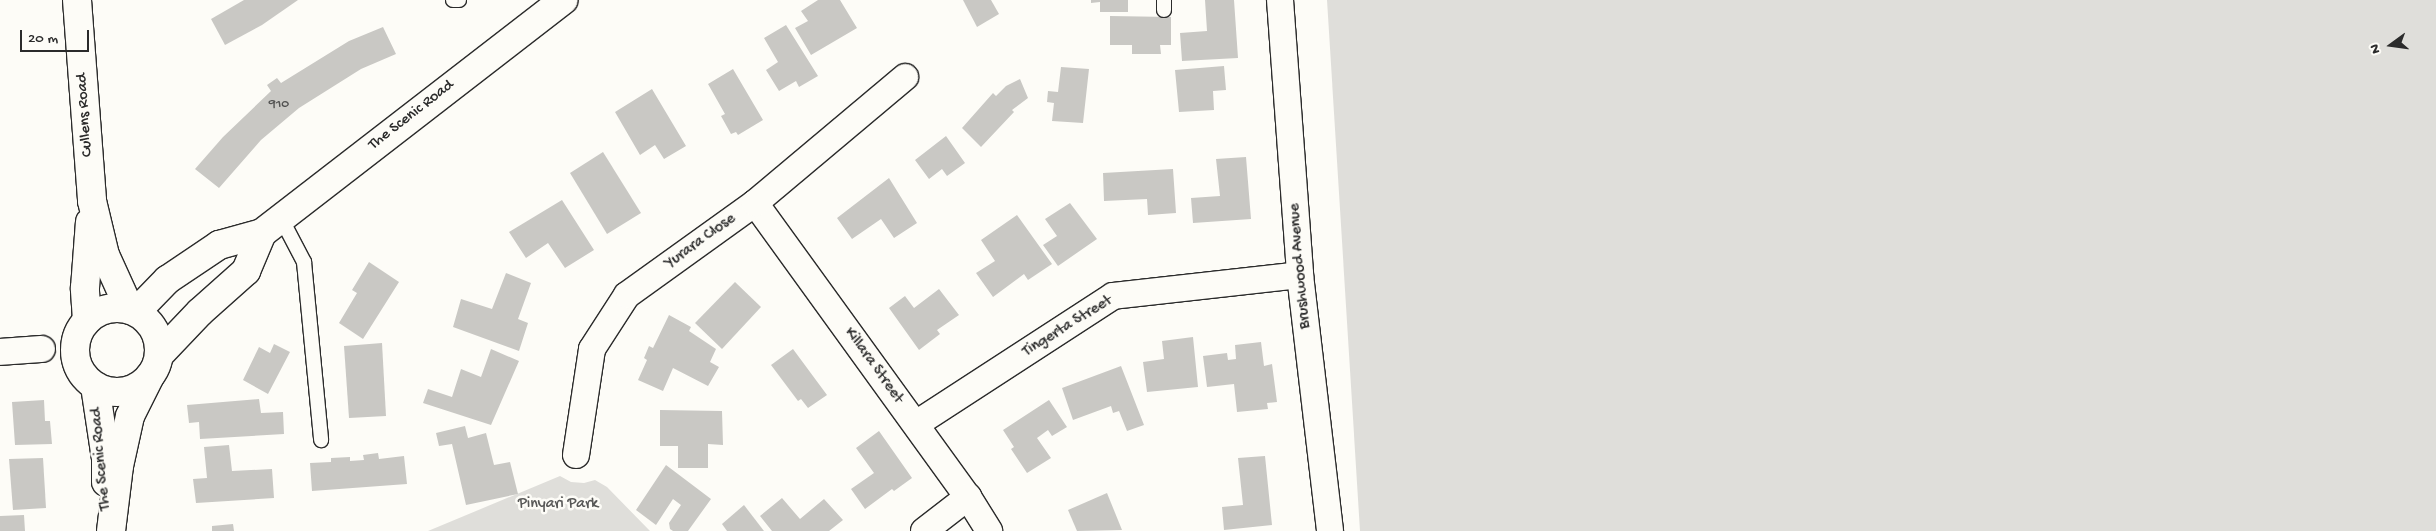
<!DOCTYPE html>
<html>
<head>
<meta charset="utf-8">
<style>
  body { margin:0 }
  #map { position:relative; width:2436px; height:531px; overflow:hidden; background:#fdfcf7; font-family:"Gochi Hand",sans-serif }
  div>[style] { position:absolute }
  .green>* { inset:0; background:#dfdeda }
  .building>* { inset:0; background:#c9c8c4 }
  .roads { filter:drop-shadow(1px 0 #2b2b2b) drop-shadow(-1px 0 #2b2b2b) drop-shadow(0 1px #2b2b2b) drop-shadow(0 -1px #2b2b2b) }
  .service>* { height:14px; margin:-7px; padding:0 7px; transform-origin:7px; border-radius:7px; background:#fdfcf7 }
  .minor>* { height:26px; margin:-13px; padding:0 13px; transform-origin:13px; border-radius:13px; background:#fdfcf7 }
  .secondary>* { height:28px; margin:-14px; padding:0 14px; transform-origin:14px; border-radius:14px; background:#fdfcf7 }
  .secondary>.ring { margin:-14px; padding:0; box-sizing:content-box; background:none; border:28px solid #fdfcf7; border-radius:50% }
  span { translate:-50% -50%; white-space:nowrap; text-align:center; line-height:1.15; -webkit-text-stroke:5px #fdfcf7; paint-order:stroke }
  .number-label { font-size:14px; color:#525251 }
  .number-label span { -webkit-text-stroke-width:0 }
  .street-label { font-size:16px; color:#2b2b2b }
  .park-label { font-size:16px; color:#585857 }
  .north { position:absolute; left:2366px; top:20px; width:50px; height:50px; -webkit-text-stroke:4px #fdfcf7; paint-order:stroke; rotate:256deg; font-size:14px; font-weight:700; line-height:20px; text-align:center; color:#2b2b2b }
  .north::after { content:''; display:block; margin:auto; width:18px; height:22px; background:#2b2b2b; clip-path:polygon(50% 0,100% 100%,50% 72%,0 100%) }
  .scale { position:absolute; left:20px; top:30px; width:69px; height:22px; box-sizing:border-box; border:2px solid #2b2b2b; border-top:0; padding-left:6px; font-size:15px; line-height:18px; white-space:nowrap; color:#2b2b2b; -webkit-text-stroke:4px #fdfcf7; paint-order:stroke }
</style>
</head>
<body>
<div id="map">
  <div class="green">
    <div style="clip-path:polygon(1327px 0,2436px 0,2436px 531px,1360px 531px)"></div>
    <div style="clip-path:polygon(560px 476px,571px 482px,584px 483px,595px 480px,607px 487px,650px 531px,428px 531px)"></div>
  </div>
  <div class="building">
    <div style="clip-path:polygon(244px 0,298px 0,262px 25px,225px 45px,211px 19px)"></div>
    <div style="clip-path:polygon(818px 0,840px 0,857px 28px,811px 55px,795px 28px,808px 21px,801px 11px)"></div>
    <div style="clip-path:polygon(963px 0,991px 0,999px 14px,977px 27px)"></div>
    <div style="clip-path:polygon(1091px 0,1128px 0,1128px 12px,1100px 12px,1100px 2px,1091px 3px)"></div>
    <div style="clip-path:polygon(1205px 0,1234px 0,1238px 58px,1182px 61px,1180px 33px,1207px 31px)"></div>
    <div style="clip-path:polygon(1110px 16px,1171px 17px,1171px 45px,1160px 45px,1161px 54px,1132px 54px,1132px 45px,1110px 45px)"></div>
    <div style="clip-path:polygon(786px 25px,818px 76px,799px 87px,796px 81px,779px 91px,766px 70px,778px 62px,764px 38px)"></div>
    <div style="clip-path:polygon(383px 27px,396px 54px,361px 69px,299px 108px,261px 140px,219px 188px,195px 169px,223px 137px,271px 91px,267px 85px,277px 78px,281px 83px,349px 41px)"></div>
    <div style="clip-path:polygon(1224px 66px,1226px 90px,1213px 91px,1214px 110px,1179px 112px,1175px 70px)"></div>
    <div style="clip-path:polygon(1061px 67px,1089px 69px,1083px 123px,1052px 121px,1054px 103px,1047px 102px,1048px 91px,1058px 92px)"></div>
    <div style="clip-path:polygon(733px 69px,763px 120px,738px 135px,736px 132px,731px 134px,721px 116px,725px 114px,708px 84px)"></div>
    <div style="clip-path:polygon(1020px 79px,1028px 98px,1012px 110px,1014px 112px,981px 147px,962px 128px,993px 93px,996px 96px,1006px 86px)"></div>
    <div style="clip-path:polygon(652px 89px,686px 146px,664px 159px,655px 145px,640px 155px,615px 112px)"></div>
    <div style="clip-path:polygon(946px 136px,965px 163px,947px 176px,942px 169px,929px 179px,915px 160px)"></div>
    <div style="clip-path:polygon(603px 152px,641px 213px,607px 234px,570px 173px)"></div>
    <div style="clip-path:polygon(1246px 157px,1251px 219px,1193px 223px,1191px 198px,1220px 196px,1216px 159px)"></div>
    <div style="clip-path:polygon(1173px 169px,1176px 213px,1148px 215px,1147px 199px,1104px 201px,1103px 173px)"></div>
    <div style="clip-path:polygon(889px 178px,917px 223px,894px 238px,881px 219px,852px 239px,837px 218px)"></div>
    <div style="clip-path:polygon(562px 200px,594px 250px,565px 268px,548px 243px,526px 258px,509px 232px)"></div>
    <div style="clip-path:polygon(1070px 203px,1097px 239px,1058px 266px,1043px 245px,1057px 236px,1045px 219px)"></div>
    <div style="clip-path:polygon(1017px 215px,1052px 264px,1028px 280px,1024px 274px,993px 297px,976px 273px,995px 261px,981px 240px)"></div>
    <div style="clip-path:polygon(369px 262px,399px 282px,363px 339px,339px 323px,357px 293px,352px 290px)"></div>
    <div style="clip-path:polygon(506px 273px,531px 283px,518px 319px,528px 323px,519px 351px,453px 327px,461px 299px,492px 309px)"></div>
    <div style="clip-path:polygon(735px 282px,761px 307px,722px 349px,695px 323px)"></div>
    <div style="clip-path:polygon(939px 289px,959px 315px,937px 330px,940px 334px,919px 350px,889px 308px,905px 296px,914px 308px)"></div>
    <div style="clip-path:polygon(669px 315px,691px 327px,689px 331px,716px 349px,710px 362px,719px 367px,708px 386px,673px 368px,663px 391px,638px 380px,647px 360px,644px 358px,649px 346px,653px 348px)"></div>
    <div style="clip-path:polygon(1193px 337px,1198px 387px,1147px 392px,1143px 362px,1164px 359px,1162px 341px)"></div>
    <div style="clip-path:polygon(1261px 342px,1264px 366px,1272px 364px,1277px 402px,1267px 403px,1268px 409px,1237px 412px,1234px 384px,1207px 387px,1203px 356px,1227px 353px,1228px 360px,1236px 359px,1235px 345px)"></div>
    <div style="clip-path:polygon(382px 343px,386px 416px,349px 418px,344px 346px)"></div>
    <div style="clip-path:polygon(274px 344px,290px 352px,268px 394px,243px 380px,259px 347px,270px 353px)"></div>
    <div style="clip-path:polygon(491px 349px,519px 361px,491px 425px,423px 403px,428px 389px,452px 397px,461px 369px,481px 377px)"></div>
    <div style="clip-path:polygon(793px 349px,827px 395px,808px 408px,801px 399px,798px 401px,771px 365px)"></div>
    <div style="clip-path:polygon(1121px 366px,1144px 425px,1127px 431px,1119px 411px,1113px 413px,1111px 406px,1073px 420px,1062px 388px)"></div>
    <div style="clip-path:polygon(259px 399px,261px 413px,283px 412px,284px 434px,200px 439px,199px 422px,189px 423px,187px 405px)"></div>
    <div style="clip-path:polygon(44px 400px,45px 421px,50px 421px,52px 444px,15px 445px,12px 402px)"></div>
    <div style="clip-path:polygon(1049px 400px,1067px 427px,1052px 436px,1048px 430px,1037px 438px,1051px 458px,1027px 473px,1011px 449px,1014px 447px,1003px 430px)"></div>
    <div style="clip-path:polygon(660px 410px,722px 411px,723px 445px,708px 444px,708px 468px,678px 468px,678px 446px,660px 446px)"></div>
    <div style="clip-path:polygon(465px 426px,468px 438px,486px 433px,494px 465px,510px 462px,518px 494px,466px 505px,452px 444px,439px 446px,436px 433px)"></div>
    <div style="clip-path:polygon(879px 431px,912px 478px,894px 491px,892px 489px,865px 509px,851px 489px,874px 473px,856px 448px)"></div>
    <div style="clip-path:polygon(229px 445px,232px 471px,272px 469px,274px 498px,196px 503px,193px 479px,207px 478px,204px 447px)"></div>
    <div style="clip-path:polygon(378px 453px,379px 459px,404px 456px,407px 484px,312px 491px,310px 463px,331px 462px,331px 458px,350px 457px,350px 461px,364px 460px,363px 455px)"></div>
    <div style="clip-path:polygon(1265px 456px,1272px 525px,1224px 530px,1222px 507px,1243px 505px,1238px 458px)"></div>
    <div style="clip-path:polygon(43px 458px,46px 508px,13px 510px,9px 459px)"></div>
    <div style="clip-path:polygon(666px 465px,711px 499px,688px 531px,673px 531px,670px 529px,669px 523px,681px 505px,673px 499px,656px 525px,636px 510px)"></div>
    <div style="clip-path:polygon(1107px 493px,1122px 530px,1077px 531px,1068px 510px)"></div>
    <div style="clip-path:polygon(782px 498px,800px 519px,824px 499px,843px 520px,829px 531px,772px 531px,760px 516px)"></div>
    <div style="clip-path:polygon(744px 505px,764px 531px,727px 531px,722px 524px)"></div>
    <div style="clip-path:polygon(24px 515px,25px 531px,0 531px,0 516px)"></div>
    <div style="clip-path:polygon(233px 524px,234px 531px,212px 531px,212px 526px)"></div>
  </div>
  <div class="roads">
    <div class="service">
      <div style="left:453px;top:0;width:6px"></div>
      <div style="left:1164px;top:0;width:10px;rotate:90deg"></div>
      <div style="left:281px;top:218px;width:50px;rotate:62.4deg"></div>
      <div style="left:304px;top:262px;width:179px;rotate:84.5deg"></div>
    </div>
    <div class="minor">
      <div style="left:1280px;top:0;width:276px;rotate:85.8deg"></div>
      <div style="left:1300px;top:275px;width:258px;rotate:83.3deg"></div>
      <div style="left:755px;top:203px;width:363px;rotate:54.1deg"></div>
      <div style="left:968px;top:497px;width:40px;rotate:58deg"></div>
      <div style="left:0;top:352px;width:42px;rotate:-4.1deg"></div>
      <div style="left:916px;top:424px;width:235px;rotate:-33deg"></div>
      <div style="left:1113px;top:296px;width:188px;rotate:-6.4deg"></div>
      <div style="left:576px;top:455px;width:107px;rotate:-81.4deg"></div>
      <div style="left:592px;top:349px;width:64px;rotate:-57.1deg"></div>
      <div style="left:627px;top:295px;width:158px;rotate:-35.7deg"></div>
      <div style="left:755px;top:203px;width:196px;rotate:-40deg"></div>
      <div style="left:924px;top:531px;width:56px;rotate:-37.7deg"></div>
    </div>
    <div class="secondary">
      <div style="left:77px;top:0;width:202px;rotate:85.7deg"></div>
      <div style="left:92px;top:201px;width:56px;rotate:76.5deg"></div>
      <div style="left:105px;top:255px;width:60px;rotate:65.6deg"></div>
      <div class="ring" style="left:75px;top:308px;width:56px;height:56px"></div>
      <div style="left:136px;top:312px;width:45px;rotate:-45.9deg"></div>
      <div style="left:167px;top:280px;width:63px;rotate:-33.9deg"></div>
      <div style="left:219px;top:245px;width:45px;rotate:-15.6deg"></div>
      <div style="left:262px;top:233px;width:381px;rotate:-37.7deg"></div>
      <div style="left:87px;top:320px;width:32px;rotate:-94deg"></div>
      <div style="left:85px;top:288px;width:66px;rotate:-85.7deg"></div>
      <div style="left:159px;top:355px;width:59px;rotate:-46.4deg"></div>
      <div style="left:200px;top:312px;width:62px;rotate:-41.7deg"></div>
      <div style="left:246px;top:271px;width:41px;rotate:-67.2deg"></div>
      <div style="left:95px;top:386px;width:74px;rotate:81.4deg"></div>
      <div style="left:106px;top:459px;width:23px;rotate:90deg"></div>
      <div style="left:111px;top:531px;width:65px;rotate:-83deg"></div>
      <div style="left:119px;top:466px;width:51px;rotate:-77.6deg"></div>
      <div style="left:130px;top:416px;width:45px;rotate:-63.4deg"></div>
    </div>
  </div>
  <div class="number-label">
    <span style="left:279px;top:105px">910</span>
  </div>
  <div class="street-label">
    <span style="left:86px;top:115px;rotate:-94deg">Cullens Road</span>
    <span style="left:412px;top:116px;rotate:-38deg">The Scenic Road</span>
    <span style="left:701px;top:242px;rotate:-36deg">Yurara Close</span>
    <span style="left:1301px;top:266px;rotate:-95deg">Brushwood Avenue</span>
    <span style="left:1068px;top:327px;rotate:-32deg">Tingerta Street</span>
    <span style="left:873px;top:366px;rotate:54deg">Killara Street</span>
    <span style="left:102px;top:459px;rotate:-95deg">The Scenic Road</span>
  </div>
  <div class="park-label">
    <span style="left:558px;top:505px">Pinyari Park</span>
  </div>
  <div class="north">N</div>
  <div class="scale">20 m</div>
</div>
</body>
</html>
